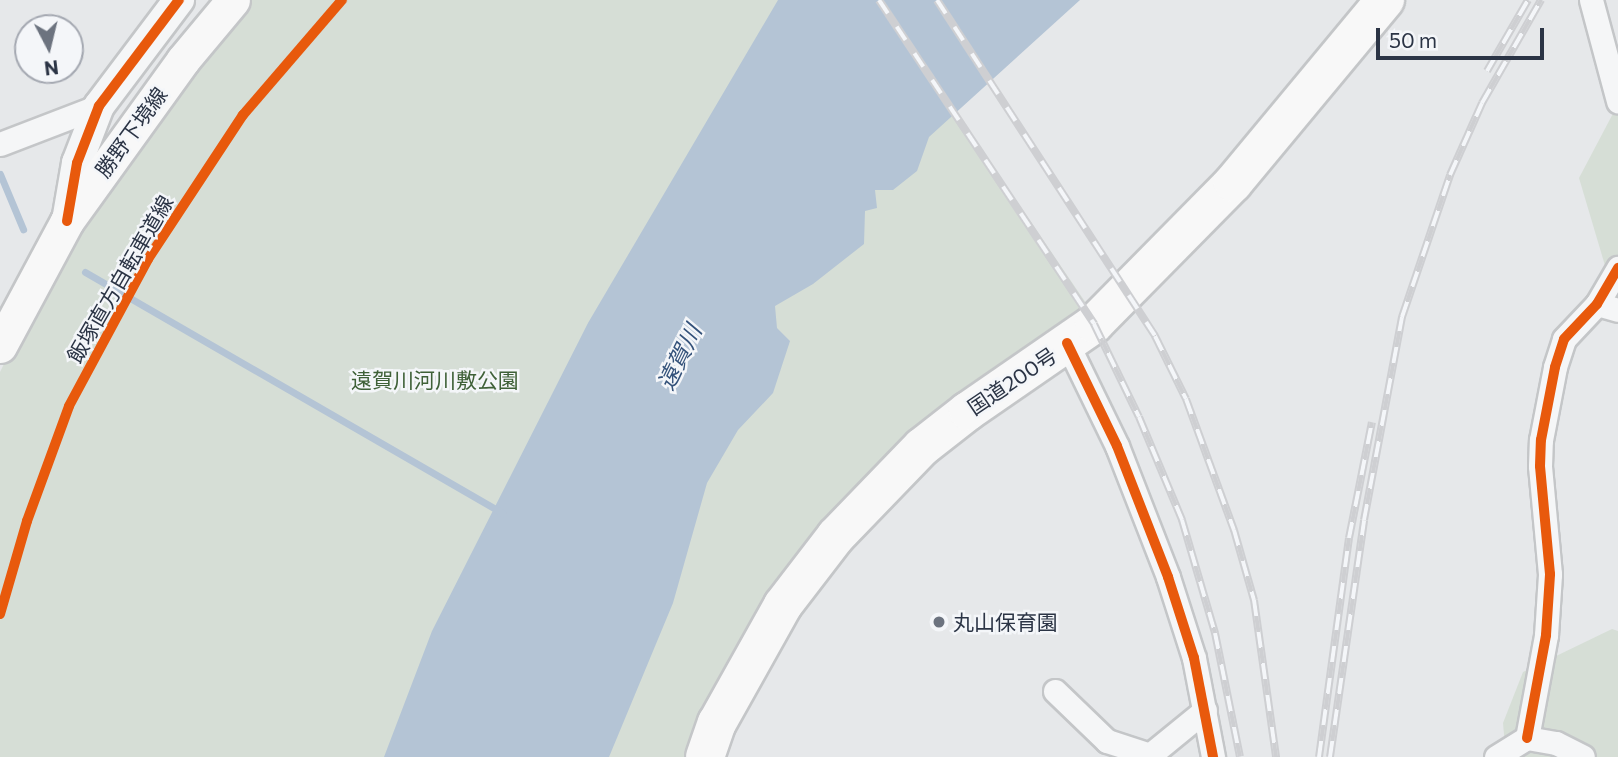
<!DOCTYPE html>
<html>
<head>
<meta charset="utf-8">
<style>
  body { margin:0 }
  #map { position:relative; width:1618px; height:757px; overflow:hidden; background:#e6e8ea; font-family:Commissioner,"Noto Sans JP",sans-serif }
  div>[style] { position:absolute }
  .green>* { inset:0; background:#d6ded6 }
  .water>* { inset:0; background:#b4c4d5 }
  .stream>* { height:7px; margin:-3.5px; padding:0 3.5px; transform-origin:3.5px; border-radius:3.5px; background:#b4c4d5 }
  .roads { filter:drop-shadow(2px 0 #c4c6c8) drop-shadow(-2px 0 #c4c6c8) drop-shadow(0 2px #c4c6c8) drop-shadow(0 -2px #c4c6c8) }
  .minor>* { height:23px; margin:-11.5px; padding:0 11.5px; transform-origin:11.5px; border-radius:11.5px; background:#f5f6f7 }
  .tertiary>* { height:30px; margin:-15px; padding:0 15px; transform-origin:15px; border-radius:15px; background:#f5f6f7 }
  .secondary>* { height:33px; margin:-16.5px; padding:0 16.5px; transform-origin:16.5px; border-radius:16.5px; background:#f8f8f8 }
  .trunk>* { height:38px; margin:-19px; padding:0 19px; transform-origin:19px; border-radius:19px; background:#f8f8f8 }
  .rail>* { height:8px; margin-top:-4px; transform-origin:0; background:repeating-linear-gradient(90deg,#f4f6f9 0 16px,#cecfd2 0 32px); box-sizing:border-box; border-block:2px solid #cecfd2 }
  .cycleway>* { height:10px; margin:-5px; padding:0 5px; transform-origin:5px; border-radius:5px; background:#e8590c }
  .dots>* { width:19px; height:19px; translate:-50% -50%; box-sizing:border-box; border:4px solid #f4f6f9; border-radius:50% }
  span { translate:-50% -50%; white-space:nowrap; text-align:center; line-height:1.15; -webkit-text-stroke:5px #f4f6f9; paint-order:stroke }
  .street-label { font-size:21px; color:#2b3445 }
  .park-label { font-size:21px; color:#3f6138 }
  .poi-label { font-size:21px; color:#2b3445 }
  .left { translate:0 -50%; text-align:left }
  .water-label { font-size:23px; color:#34527a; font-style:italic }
  .north { position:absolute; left:14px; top:14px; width:70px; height:70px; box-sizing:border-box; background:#f4f6f9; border:2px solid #a4a8b1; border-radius:50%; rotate:173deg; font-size:19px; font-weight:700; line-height:28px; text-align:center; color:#2b3445 }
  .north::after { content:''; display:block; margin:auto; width:24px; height:32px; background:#6c737f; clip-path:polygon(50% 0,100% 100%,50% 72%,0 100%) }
  .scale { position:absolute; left:1376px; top:28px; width:168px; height:32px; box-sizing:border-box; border:4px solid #2b3445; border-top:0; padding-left:9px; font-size:21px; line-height:24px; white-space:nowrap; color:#2b3445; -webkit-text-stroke:5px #f4f6f9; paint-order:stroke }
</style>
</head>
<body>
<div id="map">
  <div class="green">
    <div style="clip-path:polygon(248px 0,880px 0,1088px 306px,1019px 351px,917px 429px,691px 757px,0 757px,0 372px,53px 265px,194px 61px)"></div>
    <div style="clip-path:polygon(1618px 104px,1618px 295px,1609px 279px,1579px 178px)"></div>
    <div style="clip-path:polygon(1612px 629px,1618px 631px,1618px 757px,1506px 757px,1503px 723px,1523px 672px)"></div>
  </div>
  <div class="water">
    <div style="clip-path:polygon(778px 0,1080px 0,929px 137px,917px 171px,893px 190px,875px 190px,877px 208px,865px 211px,864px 244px,813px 284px,775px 306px,777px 328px,790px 341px,773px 393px,738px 430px,707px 483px,673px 603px,609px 757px,384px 757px,432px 631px,588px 323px)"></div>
  </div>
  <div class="stream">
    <div style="left:0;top:174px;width:60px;rotate:67.3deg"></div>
    <div style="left:85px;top:272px;width:482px;rotate:30deg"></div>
  </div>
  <div class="roads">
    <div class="minor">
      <div style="left:1591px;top:0;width:105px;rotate:75deg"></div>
      <div style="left:0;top:144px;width:106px;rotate:-21deg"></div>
      <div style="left:1597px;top:304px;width:22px;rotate:16deg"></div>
      <div style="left:1067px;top:343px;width:114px;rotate:64.1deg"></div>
      <div style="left:1117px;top:446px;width:141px;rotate:68.7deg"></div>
      <div style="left:1168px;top:577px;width:85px;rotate:72.2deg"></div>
      <div style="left:1194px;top:658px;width:101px;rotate:79.1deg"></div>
      <div style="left:1055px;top:691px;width:72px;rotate:43.9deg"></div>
      <div style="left:1107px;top:741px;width:45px;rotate:18deg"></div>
      <div style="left:1150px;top:755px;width:71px;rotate:-39.3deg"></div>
      <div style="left:1527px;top:738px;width:105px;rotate:-79.5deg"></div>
      <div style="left:1546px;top:635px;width:61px;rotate:-86.2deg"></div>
      <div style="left:1550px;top:574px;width:108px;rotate:-95.3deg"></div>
      <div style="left:1540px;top:466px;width:26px;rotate:-88deg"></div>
      <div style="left:1541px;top:440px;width:74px;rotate:-79.1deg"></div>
      <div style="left:1555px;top:367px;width:29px;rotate:-72deg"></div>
      <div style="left:1564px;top:339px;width:48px;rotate:-46.7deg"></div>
      <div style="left:1597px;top:304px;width:42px;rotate:-59.7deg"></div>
      <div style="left:1496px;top:757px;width:36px;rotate:-32deg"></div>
      <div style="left:1527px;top:738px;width:29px;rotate:10deg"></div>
      <div style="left:1556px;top:743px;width:30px;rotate:27deg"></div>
    </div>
    <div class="tertiary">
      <div style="left:67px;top:221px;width:59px;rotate:-80.2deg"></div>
      <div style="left:77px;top:163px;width:61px;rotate:-68.9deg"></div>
      <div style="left:99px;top:106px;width:133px;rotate:-53deg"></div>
    </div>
    <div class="secondary">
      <div style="left:0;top:346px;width:142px;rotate:-61.8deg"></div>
      <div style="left:67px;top:221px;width:198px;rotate:-54.2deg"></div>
      <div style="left:183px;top:60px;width:78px;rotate:-50.2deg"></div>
    </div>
    <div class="trunk">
      <div style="left:705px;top:757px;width:36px;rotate:-71deg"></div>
      <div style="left:717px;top:723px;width:135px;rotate:-60.8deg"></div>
      <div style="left:783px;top:605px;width:87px;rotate:-52.5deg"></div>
      <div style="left:836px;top:536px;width:124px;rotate:-46deg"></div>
      <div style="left:922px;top:447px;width:58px;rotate:-38deg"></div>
      <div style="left:968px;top:411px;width:153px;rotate:-34.6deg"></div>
      <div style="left:1094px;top:324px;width:198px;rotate:-45.4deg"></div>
      <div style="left:1233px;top:183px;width:238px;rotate:-50.3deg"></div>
    </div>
  </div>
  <div class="rail">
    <div style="left:879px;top:0;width:389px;rotate:56.4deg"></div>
    <div style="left:1094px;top:324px;width:103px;rotate:64.2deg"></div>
    <div style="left:1139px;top:417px;width:112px;rotate:67.3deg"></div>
    <div style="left:1182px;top:520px;width:118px;rotate:73.7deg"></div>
    <div style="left:1215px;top:633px;width:126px;rotate:78.6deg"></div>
    <div style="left:937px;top:0;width:401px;rotate:57deg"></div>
    <div style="left:1155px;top:336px;width:70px;rotate:63.8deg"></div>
    <div style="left:1186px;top:399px;width:140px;rotate:69.9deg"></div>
    <div style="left:1234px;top:530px;width:73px;rotate:74.1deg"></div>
    <div style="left:1254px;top:600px;width:159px;rotate:82deg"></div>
    <div style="left:1487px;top:71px;width:82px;rotate:-60deg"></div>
    <div style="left:1319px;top:757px;width:221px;rotate:-82.2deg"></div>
    <div style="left:1349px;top:538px;width:118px;rotate:-78.8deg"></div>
    <div style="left:1330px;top:757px;width:239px;rotate:-81.8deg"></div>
    <div style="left:1364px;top:520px;width:207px;rotate:-79.4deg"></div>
    <div style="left:1402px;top:317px;width:150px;rotate:-71.3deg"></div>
    <div style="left:1450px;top:175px;width:79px;rotate:-66deg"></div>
    <div style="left:1482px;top:103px;width:119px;rotate:-60.2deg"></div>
  </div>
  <div class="cycleway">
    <div style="left:67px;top:221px;width:59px;rotate:-80.2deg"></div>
    <div style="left:77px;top:163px;width:61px;rotate:-68.9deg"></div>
    <div style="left:99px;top:106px;width:133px;rotate:-53deg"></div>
    <div style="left:1067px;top:343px;width:114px;rotate:64.1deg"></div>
    <div style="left:1117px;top:446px;width:141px;rotate:68.7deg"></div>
    <div style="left:1168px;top:577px;width:85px;rotate:72.2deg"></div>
    <div style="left:1194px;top:658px;width:101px;rotate:79.1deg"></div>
    <div style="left:0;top:614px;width:97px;rotate:-73.8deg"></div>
    <div style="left:27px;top:521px;width:122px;rotate:-69.9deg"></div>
    <div style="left:69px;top:406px;width:167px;rotate:-61.7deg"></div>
    <div style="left:148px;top:259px;width:173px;rotate:-56.6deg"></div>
    <div style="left:243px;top:115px;width:152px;rotate:-49.3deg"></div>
    <div style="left:1527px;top:738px;width:105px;rotate:-79.5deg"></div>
    <div style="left:1546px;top:635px;width:61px;rotate:-86.2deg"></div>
    <div style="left:1550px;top:574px;width:108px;rotate:-95.3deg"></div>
    <div style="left:1540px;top:466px;width:26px;rotate:-88deg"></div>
    <div style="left:1541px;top:440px;width:74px;rotate:-79.1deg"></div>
    <div style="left:1555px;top:367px;width:29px;rotate:-72deg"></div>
    <div style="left:1564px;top:339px;width:48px;rotate:-46.7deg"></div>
    <div style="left:1597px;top:304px;width:42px;rotate:-59.7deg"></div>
  </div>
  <div class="dots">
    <div style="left:939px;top:622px;background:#6c737f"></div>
  </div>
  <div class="street-label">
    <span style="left:131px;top:132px;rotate:-54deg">勝野下境線</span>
    <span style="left:120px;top:279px;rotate:-60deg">飯塚直方自転車道線</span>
    <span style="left:1012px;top:381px;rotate:-34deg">国道200号</span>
  </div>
  <div class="park-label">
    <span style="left:435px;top:380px">遠賀川河川敷公園</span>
  </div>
  <div class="poi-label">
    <span class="left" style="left:953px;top:622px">丸山保育園</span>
  </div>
  <div class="water-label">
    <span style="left:679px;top:357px;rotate:-64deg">遠賀川</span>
  </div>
  <div class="north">N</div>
  <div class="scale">50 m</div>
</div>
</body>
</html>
